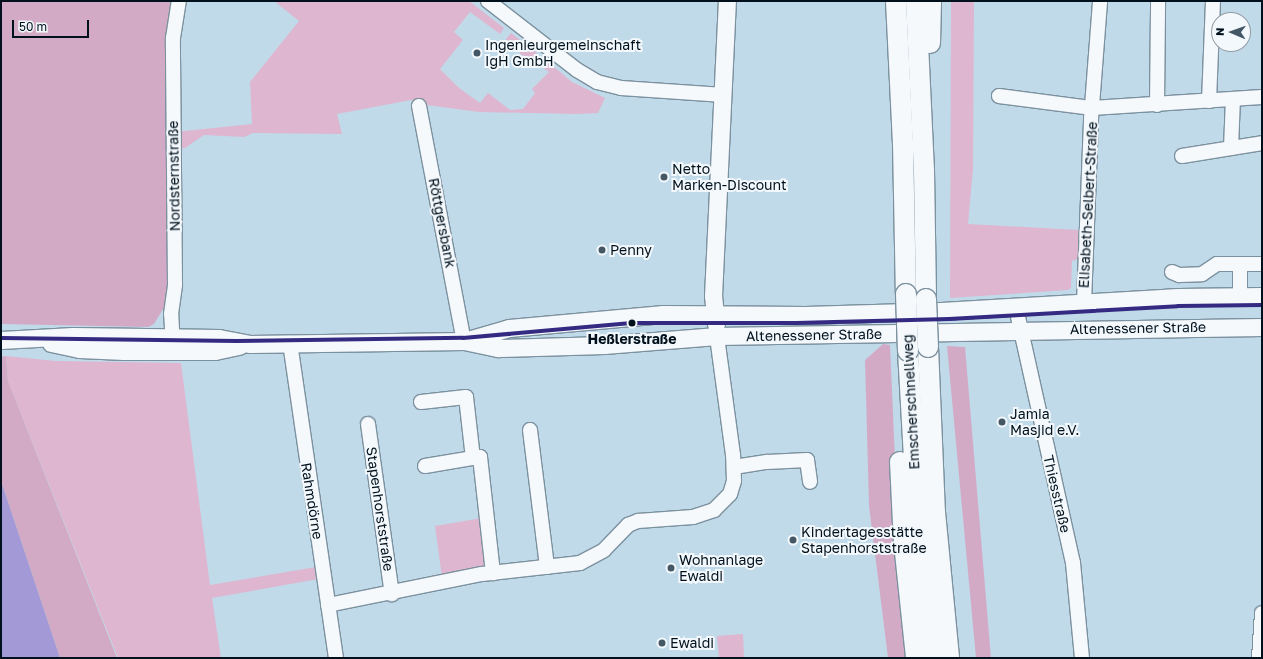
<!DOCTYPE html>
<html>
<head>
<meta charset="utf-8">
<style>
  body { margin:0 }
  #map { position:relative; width:1263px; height:659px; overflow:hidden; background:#c1daea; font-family:"Golos Text",sans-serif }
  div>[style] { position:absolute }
  .green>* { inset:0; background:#deb6d0 }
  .forest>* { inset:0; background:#d3aac5 }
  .water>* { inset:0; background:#a299d6 }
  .roads { filter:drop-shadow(1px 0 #7c919f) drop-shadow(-1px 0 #7c919f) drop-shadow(0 1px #7c919f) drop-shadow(0 -1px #7c919f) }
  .minor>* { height:14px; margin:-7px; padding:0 7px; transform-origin:7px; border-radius:7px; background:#f6f9fc }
  .major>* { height:17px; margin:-8.5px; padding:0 8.5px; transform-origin:8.5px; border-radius:8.5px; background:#f6f9fc }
  .highway>* { height:20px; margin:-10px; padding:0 10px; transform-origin:10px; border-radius:10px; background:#f6f9fc }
  .bridges { filter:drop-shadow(1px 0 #7c919f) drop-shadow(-1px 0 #7c919f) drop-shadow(0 1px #7c919f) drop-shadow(0 -1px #7c919f) }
  .highway-bridge>* { height:20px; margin:-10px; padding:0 10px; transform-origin:10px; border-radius:10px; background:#f6f9fc }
  .metro-1>* { height:4px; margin:-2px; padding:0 2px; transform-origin:2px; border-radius:2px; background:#342a82 }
  .dots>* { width:11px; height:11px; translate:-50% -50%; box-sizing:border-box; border:2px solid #f3f8fc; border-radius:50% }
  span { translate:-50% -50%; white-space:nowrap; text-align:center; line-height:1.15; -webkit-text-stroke:4px #f3f8fc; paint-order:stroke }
  .poi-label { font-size:14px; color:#00111d }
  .left { translate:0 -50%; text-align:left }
  .street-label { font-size:14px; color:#00111d }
  .stop-label { font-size:14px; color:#00111d; font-weight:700 }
  .frame { position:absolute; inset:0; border:2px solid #00111d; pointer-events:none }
  .north { position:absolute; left:1211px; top:12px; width:40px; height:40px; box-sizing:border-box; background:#f3f8fc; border:1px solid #929ca3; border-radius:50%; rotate:272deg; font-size:11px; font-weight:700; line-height:16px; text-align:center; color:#00111d }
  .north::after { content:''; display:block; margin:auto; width:14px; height:18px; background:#445765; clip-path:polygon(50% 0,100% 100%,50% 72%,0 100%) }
  .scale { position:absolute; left:12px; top:20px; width:77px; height:18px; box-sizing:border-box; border:2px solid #00111d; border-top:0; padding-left:5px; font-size:12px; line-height:14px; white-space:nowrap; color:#00111d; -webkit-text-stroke:3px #f3f8fc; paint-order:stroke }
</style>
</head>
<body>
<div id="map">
  <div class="green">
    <div style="clip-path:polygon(274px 1px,469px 1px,504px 28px,500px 34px,470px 12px,454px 32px,463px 40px,440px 69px,459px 88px,480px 103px,488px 93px,510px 110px,523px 109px,535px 93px,532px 89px,549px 72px,542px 67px,547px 61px,572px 82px,605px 98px,598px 113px,577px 114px,479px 112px,427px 105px,411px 100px,337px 114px,342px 134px,253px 133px,244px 137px,204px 135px,185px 148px,176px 149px,175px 132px,252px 124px,250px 82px,299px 21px)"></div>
    <div style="clip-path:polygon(951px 1px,974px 1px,973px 169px,968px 224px,1079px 230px,1078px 259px,1072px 261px,1071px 288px,1068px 290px,950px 298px)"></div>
    <div style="clip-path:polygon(511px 33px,537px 53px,532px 59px,520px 54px,520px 50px,514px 49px,515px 46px,507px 44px,506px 39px)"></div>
    <div style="clip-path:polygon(6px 356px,56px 361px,181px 363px,210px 585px,322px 566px,324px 578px,212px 598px,221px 658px,118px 658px,8px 381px)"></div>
    <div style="clip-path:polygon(482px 518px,490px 569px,442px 577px,435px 526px)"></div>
    <div style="clip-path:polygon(743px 634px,744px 658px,719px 658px,717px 636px)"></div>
  </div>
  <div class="forest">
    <div style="clip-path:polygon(1px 1px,176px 1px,173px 283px,166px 304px,154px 324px,148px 327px,1px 324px)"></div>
    <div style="clip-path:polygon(883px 344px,890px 345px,897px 506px,908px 658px,888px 658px,869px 506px,865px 360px)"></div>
    <div style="clip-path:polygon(947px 346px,965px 347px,991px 658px,976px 658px)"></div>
    <div style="clip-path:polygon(6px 356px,8px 381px,117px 658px,60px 658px,1px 481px,1px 357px)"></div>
  </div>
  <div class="water">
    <div style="clip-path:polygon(1px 481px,60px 658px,1px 658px)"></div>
  </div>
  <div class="roads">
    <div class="minor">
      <div style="left:488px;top:1px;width:113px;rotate:37.8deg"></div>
      <div style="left:577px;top:70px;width:23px;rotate:31deg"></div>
      <div style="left:597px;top:82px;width:25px;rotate:14deg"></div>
      <div style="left:621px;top:88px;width:103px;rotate:3.9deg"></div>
      <div style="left:999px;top:96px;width:94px;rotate:7.4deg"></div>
      <div style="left:1092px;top:108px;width:170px;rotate:-3.7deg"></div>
      <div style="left:1209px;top:101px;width:100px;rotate:-87.7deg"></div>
      <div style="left:1157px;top:105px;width:104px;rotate:-89.4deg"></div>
      <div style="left:419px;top:106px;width:239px;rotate:79.2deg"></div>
      <div style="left:1231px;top:148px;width:49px;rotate:-87.7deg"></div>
      <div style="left:1182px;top:156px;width:81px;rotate:-9.2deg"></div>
      <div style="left:1240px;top:264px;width:32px;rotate:90deg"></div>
      <div style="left:1172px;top:272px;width:8px;rotate:23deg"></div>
      <div style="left:1179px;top:275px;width:23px;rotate:-2deg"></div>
      <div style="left:1202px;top:274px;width:18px;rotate:-34deg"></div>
      <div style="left:1217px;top:264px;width:45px"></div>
      <div style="left:1084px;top:303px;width:184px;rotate:-87.8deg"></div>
      <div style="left:1091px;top:119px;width:118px;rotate:-85.6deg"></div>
      <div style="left:1016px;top:308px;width:261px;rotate:77.4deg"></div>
      <div style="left:1073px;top:563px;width:95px;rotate:84.6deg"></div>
      <div style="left:290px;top:343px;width:318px;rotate:81.7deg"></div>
      <div style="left:173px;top:348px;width:34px;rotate:-93deg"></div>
      <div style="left:171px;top:314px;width:30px;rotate:-82deg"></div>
      <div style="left:175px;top:284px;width:246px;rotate:-90.5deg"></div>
      <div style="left:173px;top:38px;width:37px;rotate:-81deg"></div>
      <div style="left:421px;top:402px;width:45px;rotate:-6.3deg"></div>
      <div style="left:466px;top:397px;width:61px;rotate:83.5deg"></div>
      <div style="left:473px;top:458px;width:7px;rotate:-8deg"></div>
      <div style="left:480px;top:457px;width:117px;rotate:83.6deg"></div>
      <div style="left:368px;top:424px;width:172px;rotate:82deg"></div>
      <div style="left:530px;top:430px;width:138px;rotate:82.9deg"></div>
      <div style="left:425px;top:466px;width:49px;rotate:-9.5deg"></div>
      <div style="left:734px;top:467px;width:33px;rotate:-9deg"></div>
      <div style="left:767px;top:462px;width:40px;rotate:-2.9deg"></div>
      <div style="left:807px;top:460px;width:22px;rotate:82deg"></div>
      <div style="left:328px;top:605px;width:157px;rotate:-11.4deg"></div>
      <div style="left:482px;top:574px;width:99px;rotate:-6.4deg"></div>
      <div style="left:580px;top:563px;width:27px;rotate:-28deg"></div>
      <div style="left:604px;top:550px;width:35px;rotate:-46deg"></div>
      <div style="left:628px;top:525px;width:11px;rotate:-22deg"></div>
      <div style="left:638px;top:521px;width:55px;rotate:-4.2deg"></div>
      <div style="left:693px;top:517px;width:22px;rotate:-18deg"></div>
      <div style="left:714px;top:510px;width:23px;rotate:-45deg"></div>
      <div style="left:730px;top:494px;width:14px;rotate:-73deg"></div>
      <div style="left:734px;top:481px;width:26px;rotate:-92deg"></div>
      <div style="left:733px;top:455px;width:120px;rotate:-97.7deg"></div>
      <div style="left:1259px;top:658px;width:45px;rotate:-86.2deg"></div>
    </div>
    <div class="major">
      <div style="left:716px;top:324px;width:28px;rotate:-96deg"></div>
      <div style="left:713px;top:296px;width:295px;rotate:-87.3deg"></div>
      <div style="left:1px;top:340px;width:72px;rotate:-3.2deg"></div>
      <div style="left:73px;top:336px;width:146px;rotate:0.8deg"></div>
      <div style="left:219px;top:338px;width:32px;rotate:11deg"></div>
      <div style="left:250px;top:344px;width:214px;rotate:-0.8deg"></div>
      <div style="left:464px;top:341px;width:35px;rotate:12deg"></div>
      <div style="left:498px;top:348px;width:106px;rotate:-1.6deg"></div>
      <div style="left:604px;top:345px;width:113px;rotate:-4.6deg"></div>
      <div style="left:717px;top:336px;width:545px;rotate:-0.95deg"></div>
      <div style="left:468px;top:340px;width:43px;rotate:-16.3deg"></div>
      <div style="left:509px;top:328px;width:155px;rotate:-5.2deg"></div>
      <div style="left:663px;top:314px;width:142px;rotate:0.4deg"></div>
      <div style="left:805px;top:315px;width:136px;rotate:-1.7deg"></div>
      <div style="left:941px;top:311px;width:237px;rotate:-3.4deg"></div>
      <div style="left:1178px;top:297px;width:84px;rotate:-0.7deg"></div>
      <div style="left:51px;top:343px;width:29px;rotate:12deg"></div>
      <div style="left:79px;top:349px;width:45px;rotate:2.5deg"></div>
      <div style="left:124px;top:351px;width:91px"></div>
      <div style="left:215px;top:351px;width:25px;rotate:-12deg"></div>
    </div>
    <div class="highway">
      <div style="left:896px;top:1px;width:142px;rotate:87.2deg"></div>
      <div style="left:903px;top:143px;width:151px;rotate:88.9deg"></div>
      <div style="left:916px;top:1px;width:169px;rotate:87.3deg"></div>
      <div style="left:924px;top:170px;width:129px;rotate:89.1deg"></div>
      <div style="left:930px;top:43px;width:42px;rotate:-88.6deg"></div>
      <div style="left:928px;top:347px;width:165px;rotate:87.6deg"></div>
      <div style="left:935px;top:512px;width:147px;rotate:84.5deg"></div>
      <div style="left:908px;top:351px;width:195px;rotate:86.8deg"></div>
      <div style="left:919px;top:546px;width:113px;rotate:83.9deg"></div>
      <div style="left:900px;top:462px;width:81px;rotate:87.2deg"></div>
      <div style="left:904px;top:543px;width:116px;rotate:84deg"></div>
    </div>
  </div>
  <div class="bridges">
    <div class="highway-bridge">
      <div style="left:906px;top:294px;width:57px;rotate:88deg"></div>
      <div style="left:926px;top:299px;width:48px;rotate:87.6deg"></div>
    </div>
  </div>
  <div class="metro-1">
    <div style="left:1px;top:338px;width:236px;rotate:0.7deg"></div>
    <div style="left:237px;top:341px;width:226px;rotate:-0.8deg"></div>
    <div style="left:463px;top:338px;width:169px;rotate:-5.1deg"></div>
    <div style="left:631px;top:323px;width:165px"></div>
    <div style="left:796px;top:323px;width:153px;rotate:-1.5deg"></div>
    <div style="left:949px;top:319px;width:229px;rotate:-3.2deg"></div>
    <div style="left:1178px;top:306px;width:84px;rotate:-0.7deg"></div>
  </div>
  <div class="dots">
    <div style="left:477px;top:53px;background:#445765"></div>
    <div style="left:664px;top:177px;background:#445765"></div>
    <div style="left:602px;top:250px;background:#445765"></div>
    <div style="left:632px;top:323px;background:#00111d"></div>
    <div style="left:1002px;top:422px;background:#445765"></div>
    <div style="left:793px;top:540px;background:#445765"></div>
    <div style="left:671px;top:568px;background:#445765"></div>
    <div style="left:662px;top:643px;background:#445765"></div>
  </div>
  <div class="poi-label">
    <span class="left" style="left:485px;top:53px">Ingenieurgemeinschaft<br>IgH GmbH</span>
    <span class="left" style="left:672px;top:177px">Netto<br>Marken-Discount</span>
    <span class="left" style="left:610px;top:250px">Penny</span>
    <span class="left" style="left:1010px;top:422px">Jamia<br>Masjid e.V.</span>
    <span class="left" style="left:801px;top:540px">Kindertagesstätte<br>Stapenhorststraße</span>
    <span class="left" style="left:679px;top:568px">Wohnanlage<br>Ewaldi</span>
    <span class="left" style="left:670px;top:643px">Ewaldi</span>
  </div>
  <div class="street-label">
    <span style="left:174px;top:176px;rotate:-91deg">Nordsternstraße</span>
    <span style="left:1088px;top:205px;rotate:-87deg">Elisabeth-Selbert-Straße</span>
    <span style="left:442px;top:223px;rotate:79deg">Röttgersbank</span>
    <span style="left:1138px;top:328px;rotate:-1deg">Altenessener Straße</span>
    <span style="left:814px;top:335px;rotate:-1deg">Altenessener Straße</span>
    <span style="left:911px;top:402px;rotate:-93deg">Emscherschnellweg</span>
    <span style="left:1057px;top:494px;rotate:77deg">Thiesstraße</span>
    <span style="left:312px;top:501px;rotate:81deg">Rahmdörne</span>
    <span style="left:380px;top:509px;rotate:82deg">Stapenhorststraße</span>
  </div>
  <div class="stop-label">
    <span style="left:632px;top:339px">Heßlerstraße</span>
  </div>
  <div class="frame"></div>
  <div class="north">N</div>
  <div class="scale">50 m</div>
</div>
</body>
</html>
